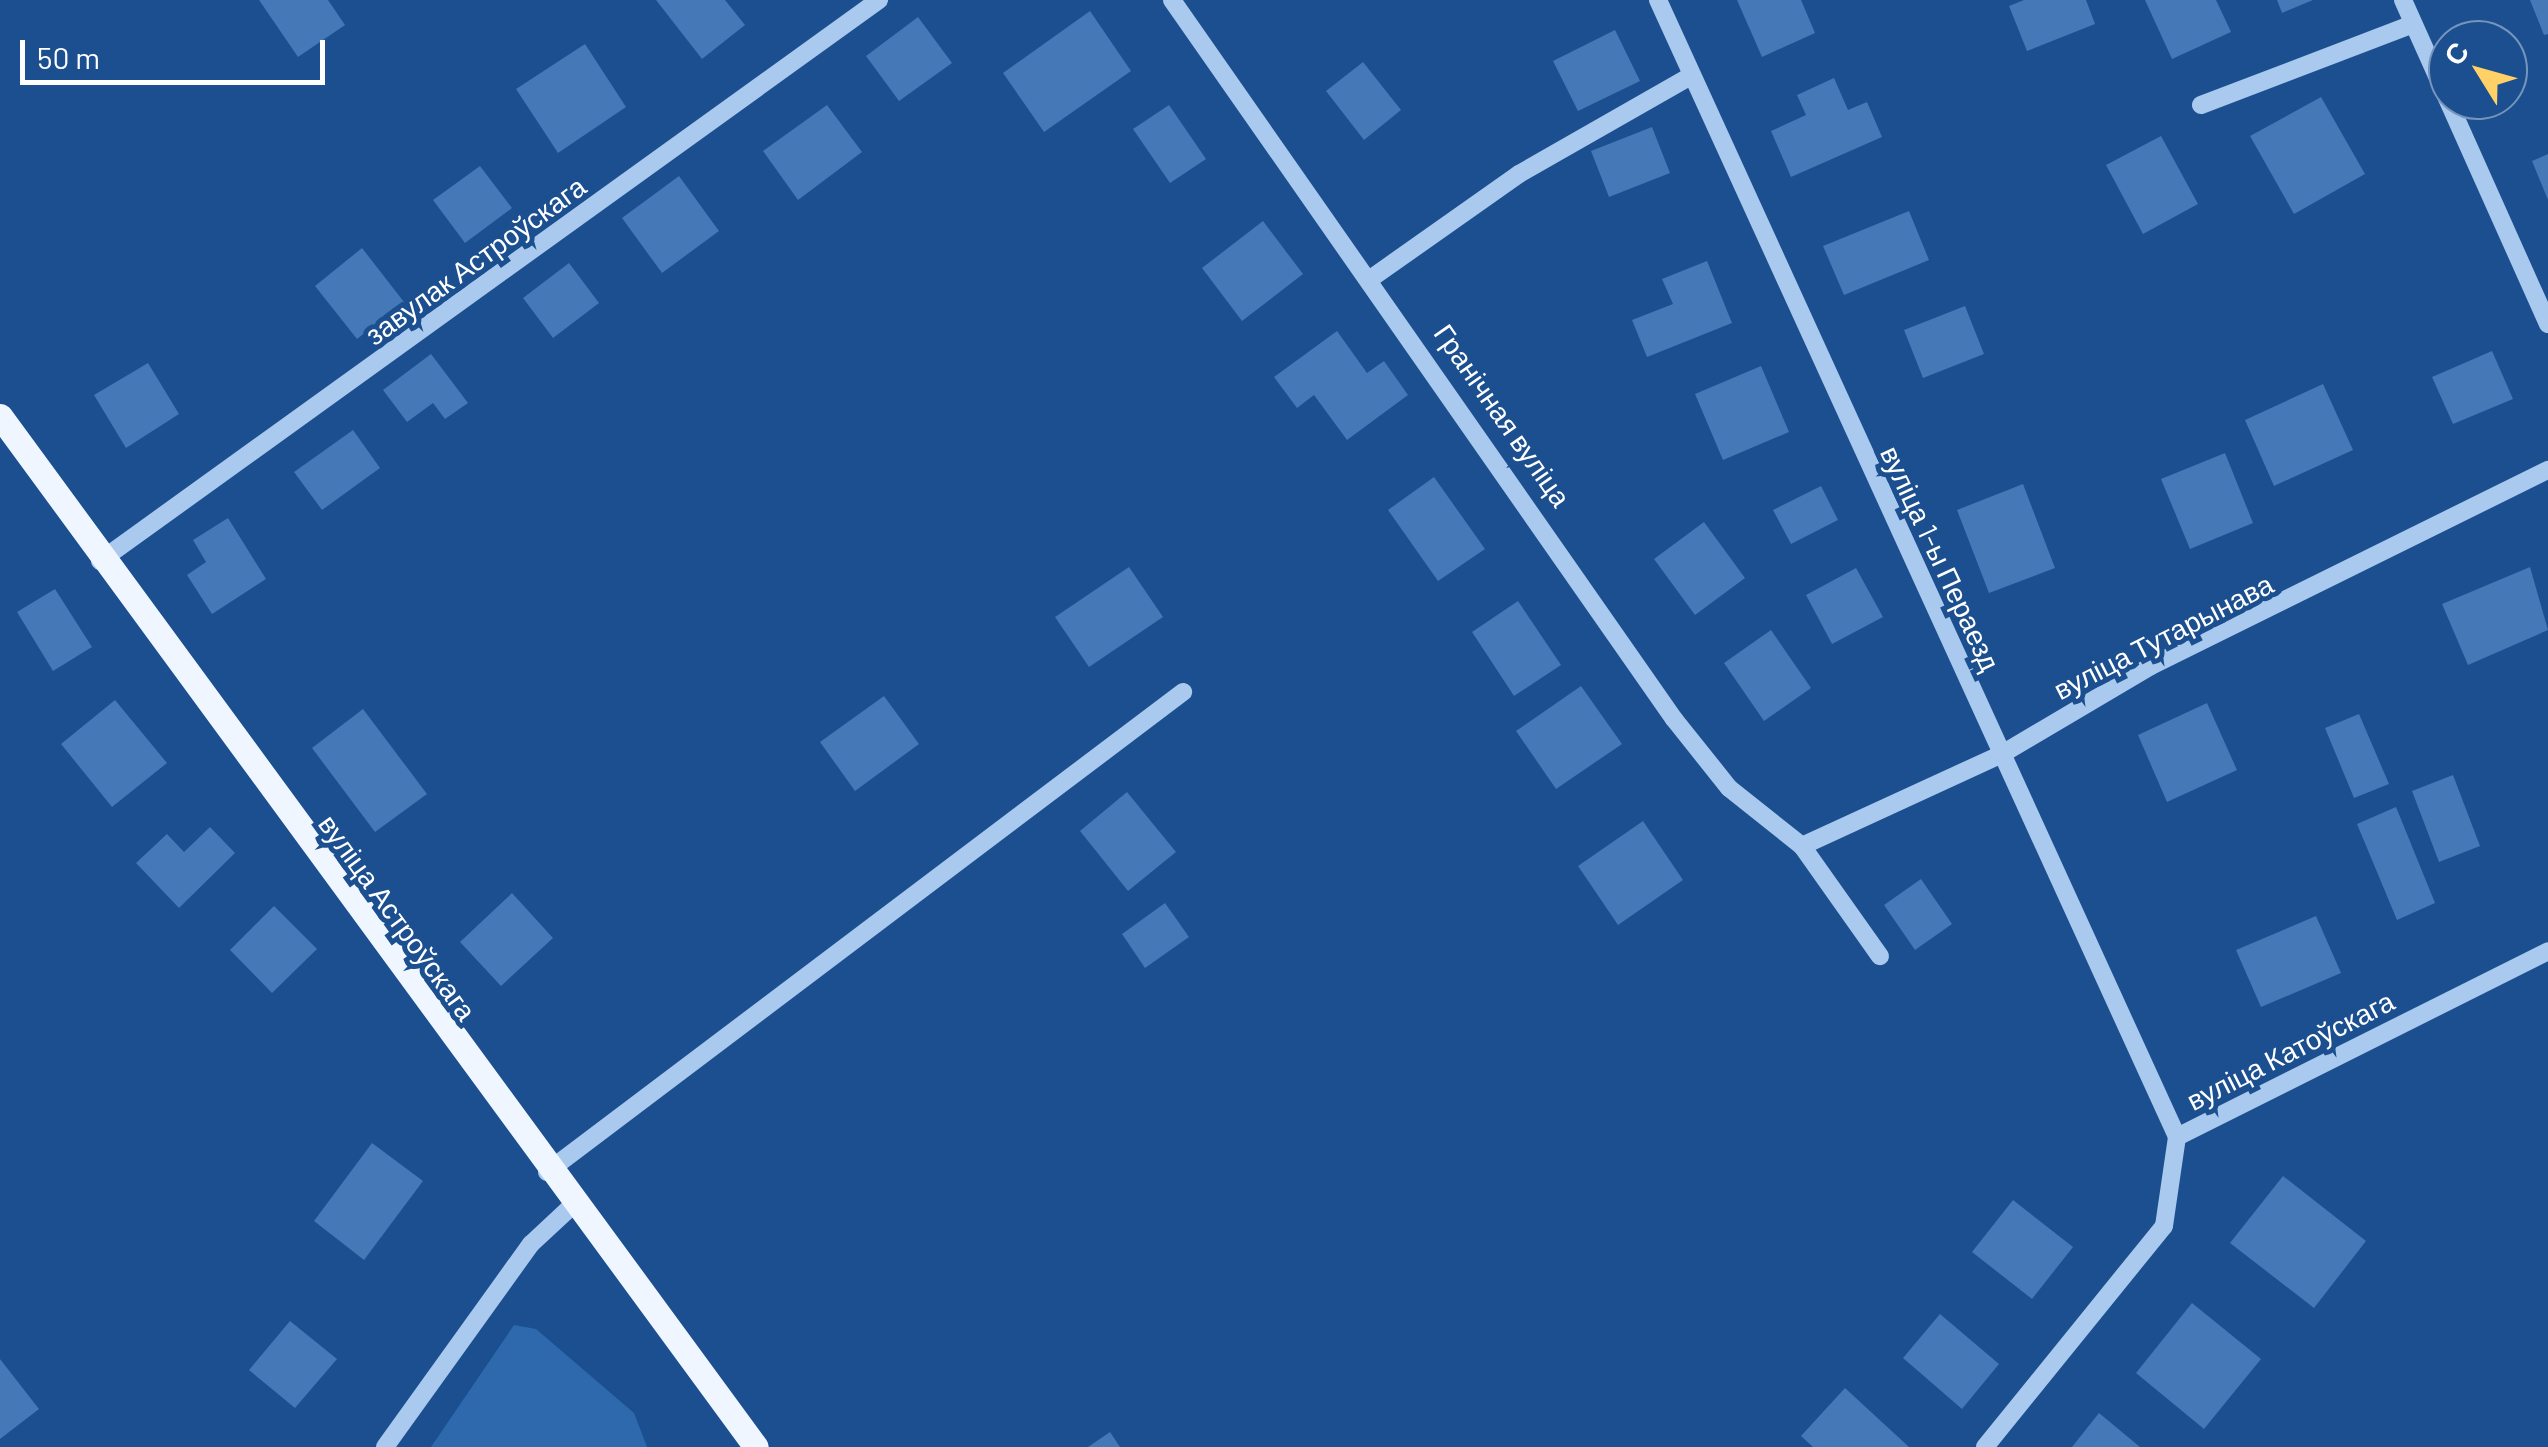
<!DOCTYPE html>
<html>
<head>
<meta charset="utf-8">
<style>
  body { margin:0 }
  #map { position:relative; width:2548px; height:1447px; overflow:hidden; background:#1b4f8f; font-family:Barlow,sans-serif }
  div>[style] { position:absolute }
  .green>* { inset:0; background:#2e69ad }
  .building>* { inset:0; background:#4478b7 }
  .minor>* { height:18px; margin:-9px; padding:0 9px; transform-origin:9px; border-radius:9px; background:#a9c9ee }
  .major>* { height:25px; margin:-12.5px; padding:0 12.5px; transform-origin:12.5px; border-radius:12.5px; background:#f0f6ff }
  span { translate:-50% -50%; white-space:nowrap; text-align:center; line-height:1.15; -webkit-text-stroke:10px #1b4f8f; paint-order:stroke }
  .street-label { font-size:28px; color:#fff }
  .north { position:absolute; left:2428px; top:20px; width:100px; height:100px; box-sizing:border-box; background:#1b4f8f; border:2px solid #7695bc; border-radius:50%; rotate:307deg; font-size:28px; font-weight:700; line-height:40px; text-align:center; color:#fff }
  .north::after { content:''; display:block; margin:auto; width:35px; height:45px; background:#ffd166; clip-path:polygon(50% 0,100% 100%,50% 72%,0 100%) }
  .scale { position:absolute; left:20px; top:40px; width:305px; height:45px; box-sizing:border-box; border:5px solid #fff; border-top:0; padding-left:12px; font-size:30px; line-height:35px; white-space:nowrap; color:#fff; -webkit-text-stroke:8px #1b4f8f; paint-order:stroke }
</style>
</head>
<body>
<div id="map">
  <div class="green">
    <div style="clip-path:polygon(514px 1325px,536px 1329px,634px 1413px,647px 1447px,431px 1447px)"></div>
  </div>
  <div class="building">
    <div style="clip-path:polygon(259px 0,328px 0,345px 25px,298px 57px)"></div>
    <div style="clip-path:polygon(656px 0,725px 0,745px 25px,702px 59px)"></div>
    <div style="clip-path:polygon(1737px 0,1801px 0,1815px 33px,1762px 57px)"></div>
    <div style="clip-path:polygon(2024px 0,2086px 0,2095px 24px,2027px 51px,2009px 6px)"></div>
    <div style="clip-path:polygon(2145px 0,2216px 0,2231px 32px,2172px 59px)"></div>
    <div style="clip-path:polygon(2277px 0,2313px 0,2282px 13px)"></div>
    <div style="clip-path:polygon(2530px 0,2548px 0,2548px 34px,2544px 35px)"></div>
    <div style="clip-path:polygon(1090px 11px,1131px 71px,1044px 132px,1003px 73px)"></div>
    <div style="clip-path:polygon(918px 17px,952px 63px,899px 101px,866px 56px)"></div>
    <div style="clip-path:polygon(1615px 30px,1640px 81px,1578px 111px,1553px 61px)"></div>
    <div style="clip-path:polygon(585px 44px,626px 107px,558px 153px,516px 89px)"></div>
    <div style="clip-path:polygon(1363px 62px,1401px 110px,1364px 140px,1326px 91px)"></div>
    <div style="clip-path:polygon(1834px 78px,1848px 110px,1867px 102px,1882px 137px,1791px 177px,1771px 131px,1806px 115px,1797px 95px)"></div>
    <div style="clip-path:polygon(2321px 97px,2365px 174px,2294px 214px,2250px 136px)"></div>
    <div style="clip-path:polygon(827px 105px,862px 152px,798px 200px,763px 151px)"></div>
    <div style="clip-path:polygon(1169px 105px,1206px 159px,1170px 183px,1133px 129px)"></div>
    <div style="clip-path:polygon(1652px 127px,1670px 173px,1609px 197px,1591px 151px)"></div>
    <div style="clip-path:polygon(2161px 136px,2198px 204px,2143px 234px,2106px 165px)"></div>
    <div style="clip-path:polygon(2548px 154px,2548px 200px,2532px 161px)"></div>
    <div style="clip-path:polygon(480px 166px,512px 208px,465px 243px,433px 200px)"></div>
    <div style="clip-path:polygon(679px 176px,719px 231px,662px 273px,622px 218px)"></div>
    <div style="clip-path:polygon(1909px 211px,1929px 260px,1844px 295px,1823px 246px)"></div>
    <div style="clip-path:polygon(1263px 221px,1303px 274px,1242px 321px,1202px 268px)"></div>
    <div style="clip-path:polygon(362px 248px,404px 302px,357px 339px,315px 286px)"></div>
    <div style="clip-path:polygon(1707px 261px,1732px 323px,1647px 357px,1632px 320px,1673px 304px,1662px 279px)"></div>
    <div style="clip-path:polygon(569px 263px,599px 303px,553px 338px,523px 298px)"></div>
    <div style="clip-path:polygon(1965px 306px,1984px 354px,1923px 378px,1904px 330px)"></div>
    <div style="clip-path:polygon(1337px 331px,1367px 373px,1384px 361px,1408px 395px,1347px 440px,1314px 395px,1297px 408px,1274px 377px)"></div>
    <div style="clip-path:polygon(2492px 351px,2513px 399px,2453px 424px,2432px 377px)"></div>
    <div style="clip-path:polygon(431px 354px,468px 403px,445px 419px,433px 403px,407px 422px,383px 390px)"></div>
    <div style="clip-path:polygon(148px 363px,179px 414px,126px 448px,94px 395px)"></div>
    <div style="clip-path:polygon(1761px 366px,1789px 432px,1723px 460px,1695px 394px)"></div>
    <div style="clip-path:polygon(2323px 384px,2353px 450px,2274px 486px,2245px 420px)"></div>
    <div style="clip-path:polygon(353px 430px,380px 468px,322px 510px,294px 472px)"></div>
    <div style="clip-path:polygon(2225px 453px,2253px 523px,2190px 549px,2161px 479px)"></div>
    <div style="clip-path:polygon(1434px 477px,1485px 549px,1438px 581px,1388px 510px)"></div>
    <div style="clip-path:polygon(2023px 484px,2055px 568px,1989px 593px,1957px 510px)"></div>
    <div style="clip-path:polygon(1821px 486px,1838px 520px,1791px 544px,1773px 510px)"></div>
    <div style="clip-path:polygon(228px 518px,266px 579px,212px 614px,187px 575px,206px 562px,193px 540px)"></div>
    <div style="clip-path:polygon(1704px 522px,1745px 578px,1695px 615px,1654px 559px)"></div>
    <div style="clip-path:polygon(1129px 567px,1163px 617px,1089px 667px,1055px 617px)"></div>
    <div style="clip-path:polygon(2530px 567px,2548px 630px,2468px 665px,2442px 604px)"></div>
    <div style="clip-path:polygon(1856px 568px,1883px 617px,1832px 644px,1806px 595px)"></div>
    <div style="clip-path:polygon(55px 589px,92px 647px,53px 671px,17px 612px)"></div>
    <div style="clip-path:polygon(1518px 601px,1561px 665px,1514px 696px,1472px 632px)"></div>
    <div style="clip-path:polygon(1771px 630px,1811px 688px,1764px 721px,1724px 663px)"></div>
    <div style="clip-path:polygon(1581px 686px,1622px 744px,1556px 789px,1516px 731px)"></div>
    <div style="clip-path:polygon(884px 696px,919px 744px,855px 791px,820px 742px)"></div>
    <div style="clip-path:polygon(115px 700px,167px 763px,112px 807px,61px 744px)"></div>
    <div style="clip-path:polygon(2207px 703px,2237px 770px,2167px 802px,2138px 735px)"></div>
    <div style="clip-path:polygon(363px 709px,427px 794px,375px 832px,312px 748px)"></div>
    <div style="clip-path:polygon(2359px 714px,2389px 784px,2354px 798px,2325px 728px)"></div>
    <div style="clip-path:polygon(2453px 775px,2480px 846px,2439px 862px,2412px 791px)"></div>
    <div style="clip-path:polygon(1127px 792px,1176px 852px,1128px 891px,1080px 831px)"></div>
    <div style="clip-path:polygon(2396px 807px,2435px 903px,2397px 920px,2357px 824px)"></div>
    <div style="clip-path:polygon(1643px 821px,1683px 880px,1618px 925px,1578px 866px)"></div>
    <div style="clip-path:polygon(210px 827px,235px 853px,179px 908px,136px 863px,167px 834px,184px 852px)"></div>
    <div style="clip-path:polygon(1921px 879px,1952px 924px,1915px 950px,1884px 905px)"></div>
    <div style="clip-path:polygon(512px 893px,553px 938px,501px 986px,460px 942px)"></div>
    <div style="clip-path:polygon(1165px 903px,1189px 937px,1145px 968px,1122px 934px)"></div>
    <div style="clip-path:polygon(274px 906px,317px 949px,272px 993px,230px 950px)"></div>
    <div style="clip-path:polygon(2316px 916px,2341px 973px,2261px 1007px,2236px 950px)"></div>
    <div style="clip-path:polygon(372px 1143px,423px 1181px,364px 1260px,314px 1221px)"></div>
    <div style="clip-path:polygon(2283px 1176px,2366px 1241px,2314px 1308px,2230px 1243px)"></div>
    <div style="clip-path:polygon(2013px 1200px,2073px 1247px,2032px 1299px,1972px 1252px)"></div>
    <div style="clip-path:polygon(2192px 1303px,2261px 1359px,2204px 1429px,2136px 1373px)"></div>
    <div style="clip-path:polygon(1940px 1314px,1999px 1364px,1962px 1409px,1903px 1358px)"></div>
    <div style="clip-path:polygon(290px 1321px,337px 1359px,295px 1408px,249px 1370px)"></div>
    <div style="clip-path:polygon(0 1359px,39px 1409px,0 1439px)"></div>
    <div style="clip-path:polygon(1845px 1388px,1909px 1447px,1813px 1447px,1801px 1436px)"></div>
    <div style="clip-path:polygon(2099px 1413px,2140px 1447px,2072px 1447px)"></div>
    <div style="clip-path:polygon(1110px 1432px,1120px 1447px,1088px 1447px)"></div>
  </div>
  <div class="minor">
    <div style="left:1172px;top:0;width:877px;rotate:55.08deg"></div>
    <div style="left:1674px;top:719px;width:88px;rotate:51.4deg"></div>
    <div style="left:1729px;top:788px;width:93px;rotate:38.5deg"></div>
    <div style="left:1802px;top:846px;width:135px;rotate:54.7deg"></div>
    <div style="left:1658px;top:0;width:1250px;rotate:65.46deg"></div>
    <div style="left:2403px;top:0;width:355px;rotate:65.9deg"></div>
    <div style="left:2201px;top:105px;width:225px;rotate:-20.9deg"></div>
    <div style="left:1373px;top:277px;width:179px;rotate:-35.2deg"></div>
    <div style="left:1519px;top:174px;width:198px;rotate:-29.7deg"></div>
    <div style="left:100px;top:561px;width:960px;rotate:-35.76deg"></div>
    <div style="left:1802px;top:846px;width:220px;rotate:-24.7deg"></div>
    <div style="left:2002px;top:754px;width:173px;rotate:-30.6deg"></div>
    <div style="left:2151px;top:666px;width:443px;rotate:-26.3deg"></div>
    <div style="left:547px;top:1172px;width:797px;rotate:-37.04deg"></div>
    <div style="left:385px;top:1447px;width:250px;rotate:-54.3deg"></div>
    <div style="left:531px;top:1244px;width:57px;rotate:-42.9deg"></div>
    <div style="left:1985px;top:1447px;width:284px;rotate:-51deg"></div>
    <div style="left:2164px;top:1226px;width:90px;rotate:-81.7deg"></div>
    <div style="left:2177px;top:1137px;width:415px;rotate:-26.6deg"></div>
  </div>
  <div class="major">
    <div style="left:0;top:416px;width:1278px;rotate:53.75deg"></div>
  </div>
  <div class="street-label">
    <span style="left:475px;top:260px;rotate:-36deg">завулак Астроўскага</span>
    <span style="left:1503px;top:415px;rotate:55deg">Гранічная вуліца</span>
    <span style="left:1941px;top:558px;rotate:65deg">вуліца 1-ы Пераезд</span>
    <span style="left:2163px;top:636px;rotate:-27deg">вуліца Тутарынава</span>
    <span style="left:398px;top:917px;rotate:54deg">вуліца Астроўскага</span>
    <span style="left:2290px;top:1050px;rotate:-27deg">вуліца Катоўскага</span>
  </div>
  <div class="north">С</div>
  <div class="scale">50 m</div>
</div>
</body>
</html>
